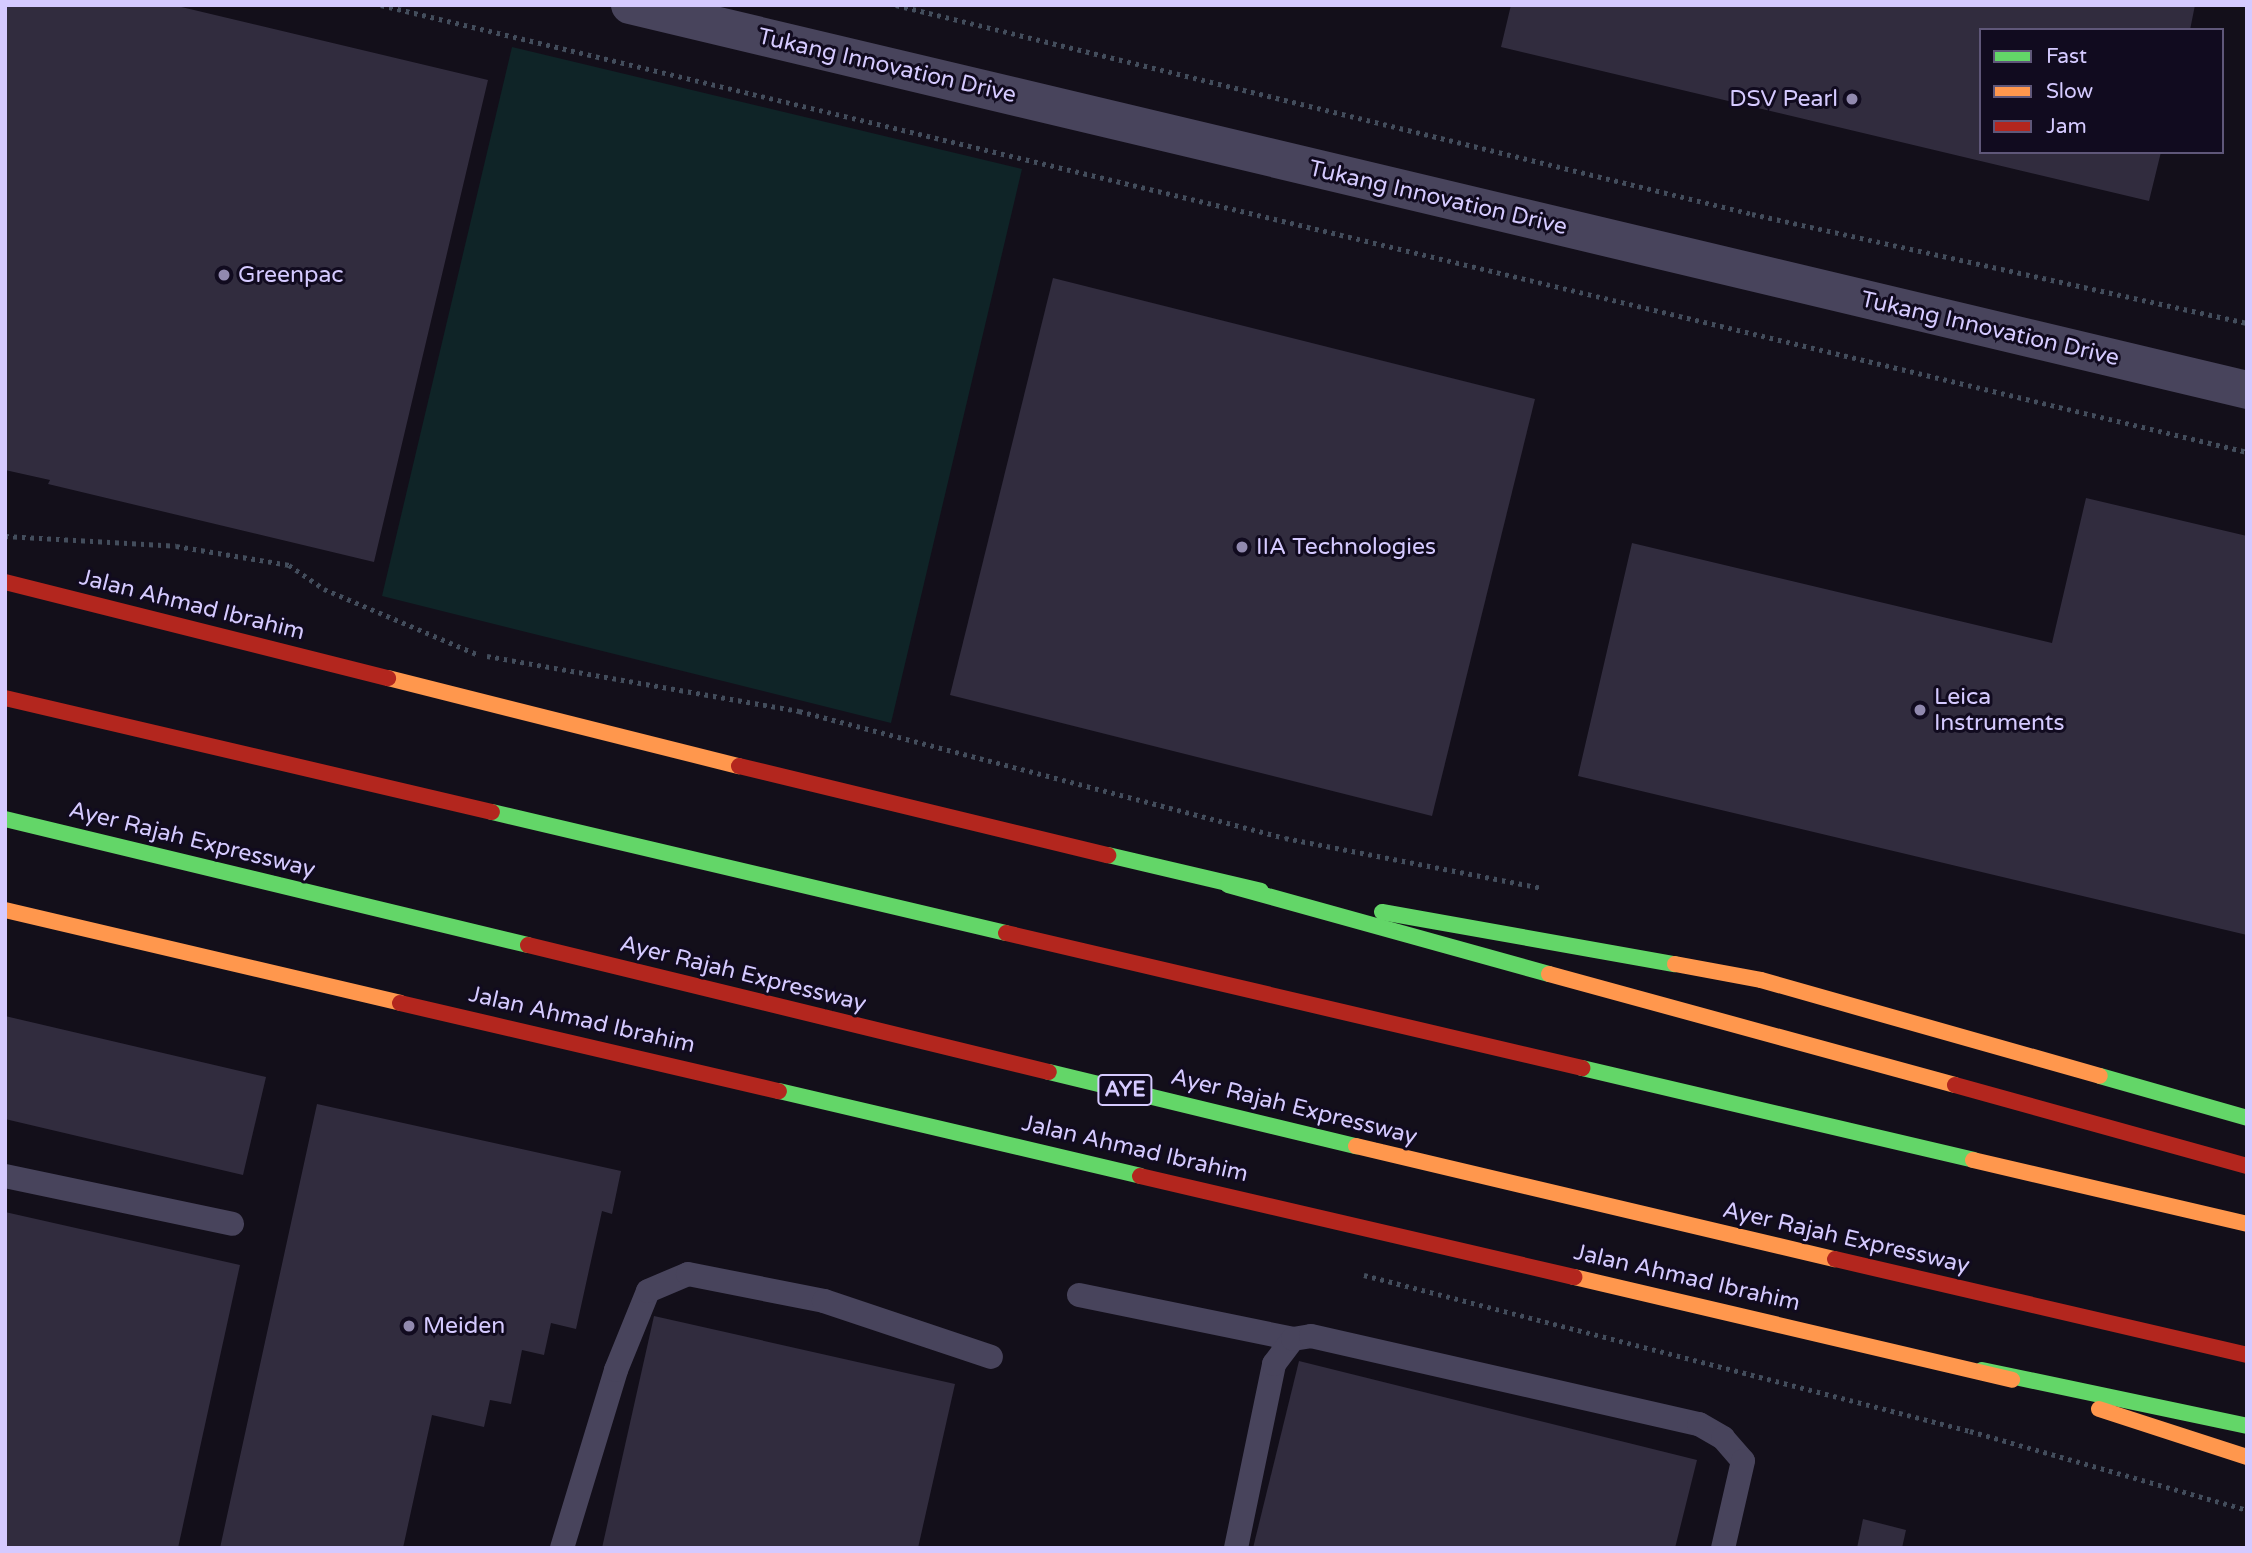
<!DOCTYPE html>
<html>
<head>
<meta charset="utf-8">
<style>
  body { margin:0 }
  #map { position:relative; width:2252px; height:1553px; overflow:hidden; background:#130f1a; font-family:"Varela Round",sans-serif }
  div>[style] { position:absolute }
  .green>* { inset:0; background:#0f2427 }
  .building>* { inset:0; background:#312c3e }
  .path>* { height:4.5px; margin-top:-2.25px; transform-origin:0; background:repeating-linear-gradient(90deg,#434d5c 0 3.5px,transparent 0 8.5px) }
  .lane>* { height:24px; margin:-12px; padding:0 12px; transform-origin:12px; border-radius:12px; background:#48445c }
  .street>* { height:38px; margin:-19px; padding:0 19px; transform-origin:19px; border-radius:19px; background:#48445c }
  .fast>* { height:16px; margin:-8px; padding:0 8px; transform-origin:8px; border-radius:8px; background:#63d668 }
  .slow>* { height:16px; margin:-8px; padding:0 8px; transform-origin:8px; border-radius:8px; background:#ff974d }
  .jam>* { height:16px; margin:-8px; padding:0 8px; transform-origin:8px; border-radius:8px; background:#b3261e }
  .dots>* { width:19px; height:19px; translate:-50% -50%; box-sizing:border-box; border:4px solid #110b1f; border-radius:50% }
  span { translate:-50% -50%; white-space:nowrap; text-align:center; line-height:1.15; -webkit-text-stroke:6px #110b1f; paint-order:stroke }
  .shield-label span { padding:2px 5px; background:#110b1f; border:2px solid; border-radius:5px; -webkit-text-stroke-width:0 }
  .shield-label { font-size:21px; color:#d5caff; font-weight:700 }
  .street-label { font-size:23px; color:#d5caff }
  .poi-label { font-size:23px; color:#d5caff }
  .right { translate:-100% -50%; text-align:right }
  .left { translate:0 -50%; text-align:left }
  .frame { position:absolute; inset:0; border:7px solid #d5caff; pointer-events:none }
  .legend { position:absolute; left:1979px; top:28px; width:245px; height:126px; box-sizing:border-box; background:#110b1f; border:2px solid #5f5779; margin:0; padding:9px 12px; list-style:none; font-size:21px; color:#d5caff }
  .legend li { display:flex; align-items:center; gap:14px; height:35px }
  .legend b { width:35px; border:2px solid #5f5779 }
</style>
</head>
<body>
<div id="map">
  <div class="green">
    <div style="clip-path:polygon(512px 47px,1022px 169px,891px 723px,382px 596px)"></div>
  </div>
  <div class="building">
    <div style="clip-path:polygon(5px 5px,173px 5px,488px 80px,374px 562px,48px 484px,50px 480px,5px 470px)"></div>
    <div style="clip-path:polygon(1511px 5px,2195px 5px,2190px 30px,1981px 30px,1981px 152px,2161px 152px,2149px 201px,1501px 47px)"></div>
    <div style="clip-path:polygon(1053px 278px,1535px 399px,1432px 816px,950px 695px)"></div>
    <div style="clip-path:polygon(2086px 498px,2247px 536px,2247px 935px,1578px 776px,1632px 543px,2052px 643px)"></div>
    <div style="clip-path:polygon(5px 1016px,266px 1077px,243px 1175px,5px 1119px)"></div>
    <div style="clip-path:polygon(317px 1104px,621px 1171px,612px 1214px,602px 1211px,576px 1329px,551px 1323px,544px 1355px,522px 1350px,511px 1404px,490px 1400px,484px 1427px,432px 1415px,403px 1548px,220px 1548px)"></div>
    <div style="clip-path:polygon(5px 1212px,240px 1265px,178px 1548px,5px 1548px)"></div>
    <div style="clip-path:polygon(654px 1316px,955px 1384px,918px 1548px,602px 1548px)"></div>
    <div style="clip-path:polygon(1299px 1361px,1697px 1460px,1675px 1548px,1253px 1548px)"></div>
    <div style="clip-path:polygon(1863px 1519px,1906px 1530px,1902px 1548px,1857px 1548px)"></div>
  </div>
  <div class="path">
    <div style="left:381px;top:5px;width:1919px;rotate:13.47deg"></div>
    <div style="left:896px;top:5px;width:881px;rotate:13.72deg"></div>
    <div style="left:1752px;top:214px;width:507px;rotate:12.42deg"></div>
    <div style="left:5px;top:536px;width:171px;rotate:3.3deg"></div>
    <div style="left:176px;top:546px;width:115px;rotate:9.5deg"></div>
    <div style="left:289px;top:565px;width:42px;rotate:34.4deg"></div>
    <div style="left:324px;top:589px;width:168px;rotate:23.1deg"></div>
    <div style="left:487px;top:656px;width:317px;rotate:10deg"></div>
    <div style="left:799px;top:711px;width:502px;rotate:14.64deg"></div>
    <div style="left:1285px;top:838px;width:262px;rotate:11deg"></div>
    <div style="left:1364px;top:1275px;width:626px;rotate:14.44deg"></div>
    <div style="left:1970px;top:1431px;width:288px;rotate:15.9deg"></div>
  </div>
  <div class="lane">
    <div style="left:5px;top:1176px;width:232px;rotate:11.9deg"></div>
    <div style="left:1079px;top:1295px;width:218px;rotate:11.6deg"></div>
    <div style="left:562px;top:1548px;width:186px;rotate:-73.1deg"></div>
    <div style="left:616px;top:1370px;width:85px;rotate:-67.9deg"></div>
    <div style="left:648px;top:1291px;width:43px;rotate:-23deg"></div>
    <div style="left:688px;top:1274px;width:139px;rotate:11.2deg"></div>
    <div style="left:824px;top:1301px;width:176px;rotate:18.5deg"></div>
    <div style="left:1236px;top:1548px;width:188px;rotate:-78.3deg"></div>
    <div style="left:1274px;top:1364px;width:31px;rotate:-53deg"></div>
    <div style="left:1293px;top:1339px;width:18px;rotate:-9deg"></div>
    <div style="left:1311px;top:1336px;width:398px;rotate:12.8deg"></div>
    <div style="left:1699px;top:1424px;width:28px;rotate:30deg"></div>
    <div style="left:1723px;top:1438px;width:30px;rotate:49deg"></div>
    <div style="left:1743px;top:1461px;width:89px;rotate:102.9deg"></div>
  </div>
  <div class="street">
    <div style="left:630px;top:5px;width:1662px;rotate:13.39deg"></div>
  </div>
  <div class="fast">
    <div style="left:492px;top:812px;width:528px;rotate:13.25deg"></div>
    <div style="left:5px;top:819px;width:538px;rotate:13.55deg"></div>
    <div style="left:1108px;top:855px;width:157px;rotate:13.2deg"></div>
    <div style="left:1228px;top:885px;width:333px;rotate:15.5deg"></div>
    <div style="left:1382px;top:912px;width:298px;rotate:10.1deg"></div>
    <div style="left:1582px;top:1068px;width:402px;rotate:13.2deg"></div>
    <div style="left:1049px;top:1072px;width:316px;rotate:13.6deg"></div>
    <div style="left:2100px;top:1076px;width:153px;rotate:15.9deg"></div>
    <div style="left:779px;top:1091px;width:371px;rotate:13.2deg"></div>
    <div style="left:1982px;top:1370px;width:271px;rotate:11.9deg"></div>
  </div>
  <div class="slow">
    <div style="left:388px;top:678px;width:362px;rotate:14.1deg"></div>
    <div style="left:5px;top:910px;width:406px;rotate:13.2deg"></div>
    <div style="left:1675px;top:964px;width:87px;rotate:10.5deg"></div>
    <div style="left:1761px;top:980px;width:352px;rotate:15.8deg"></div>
    <div style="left:1549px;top:974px;width:421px;rotate:15.3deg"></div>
    <div style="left:1356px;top:1146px;width:492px;rotate:13.3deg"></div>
    <div style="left:1973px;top:1160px;width:281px;rotate:13.1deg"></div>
    <div style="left:1574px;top:1277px;width:450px;rotate:13.2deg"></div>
    <div style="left:2099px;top:1409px;width:156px;rotate:18deg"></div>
  </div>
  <div class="jam">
    <div style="left:5px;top:582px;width:395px;rotate:14.1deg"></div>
    <div style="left:5px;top:698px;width:500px;rotate:13.17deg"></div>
    <div style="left:739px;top:766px;width:380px;rotate:13.6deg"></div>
    <div style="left:1006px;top:933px;width:592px;rotate:13.19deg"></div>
    <div style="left:528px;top:945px;width:536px;rotate:13.7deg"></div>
    <div style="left:400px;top:1003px;width:389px;rotate:13.1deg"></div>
    <div style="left:1955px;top:1085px;width:303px;rotate:15.5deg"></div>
    <div style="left:1140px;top:1176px;width:446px;rotate:13.1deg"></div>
    <div style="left:1835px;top:1259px;width:423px;rotate:13.1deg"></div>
  </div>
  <div class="dots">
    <div style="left:1852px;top:99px;background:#9189af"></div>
    <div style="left:224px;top:275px;background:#9189af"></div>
    <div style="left:1242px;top:547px;background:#9189af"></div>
    <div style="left:1920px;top:710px;background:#9189af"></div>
    <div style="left:409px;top:1326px;background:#9189af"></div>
  </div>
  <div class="shield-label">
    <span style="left:1125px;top:1090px">AYE</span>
  </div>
  <div class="street-label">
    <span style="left:887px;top:66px;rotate:13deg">Tukang Innovation Drive</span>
    <span style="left:1438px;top:198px;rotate:13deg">Tukang Innovation Drive</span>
    <span style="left:1990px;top:329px;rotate:13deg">Tukang Innovation Drive</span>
    <span style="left:192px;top:605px;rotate:14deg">Jalan Ahmad Ibrahim</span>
    <span style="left:192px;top:840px;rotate:14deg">Ayer Rajah Expressway</span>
    <span style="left:743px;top:974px;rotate:14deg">Ayer Rajah Expressway</span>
    <span style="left:582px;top:1020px;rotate:13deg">Jalan Ahmad Ibrahim</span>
    <span style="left:1294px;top:1107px;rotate:14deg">Ayer Rajah Expressway</span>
    <span style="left:1135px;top:1149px;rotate:13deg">Jalan Ahmad Ibrahim</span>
    <span style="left:1846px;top:1238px;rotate:13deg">Ayer Rajah Expressway</span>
    <span style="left:1687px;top:1278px;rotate:13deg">Jalan Ahmad Ibrahim</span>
  </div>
  <div class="poi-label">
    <span class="right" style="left:1838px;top:99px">DSV Pearl</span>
    <span class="left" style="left:238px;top:275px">Greenpac</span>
    <span class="left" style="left:1256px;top:547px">IIA Technologies</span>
    <span class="left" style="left:1934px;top:710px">Leica<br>Instruments</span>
    <span class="left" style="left:423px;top:1326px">Meiden</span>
  </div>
  <div class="frame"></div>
  <ul class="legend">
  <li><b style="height:9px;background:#63d668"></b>Fast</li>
  <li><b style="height:9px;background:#ff974d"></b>Slow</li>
  <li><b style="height:9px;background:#b3261e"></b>Jam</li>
  </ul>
</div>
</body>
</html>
